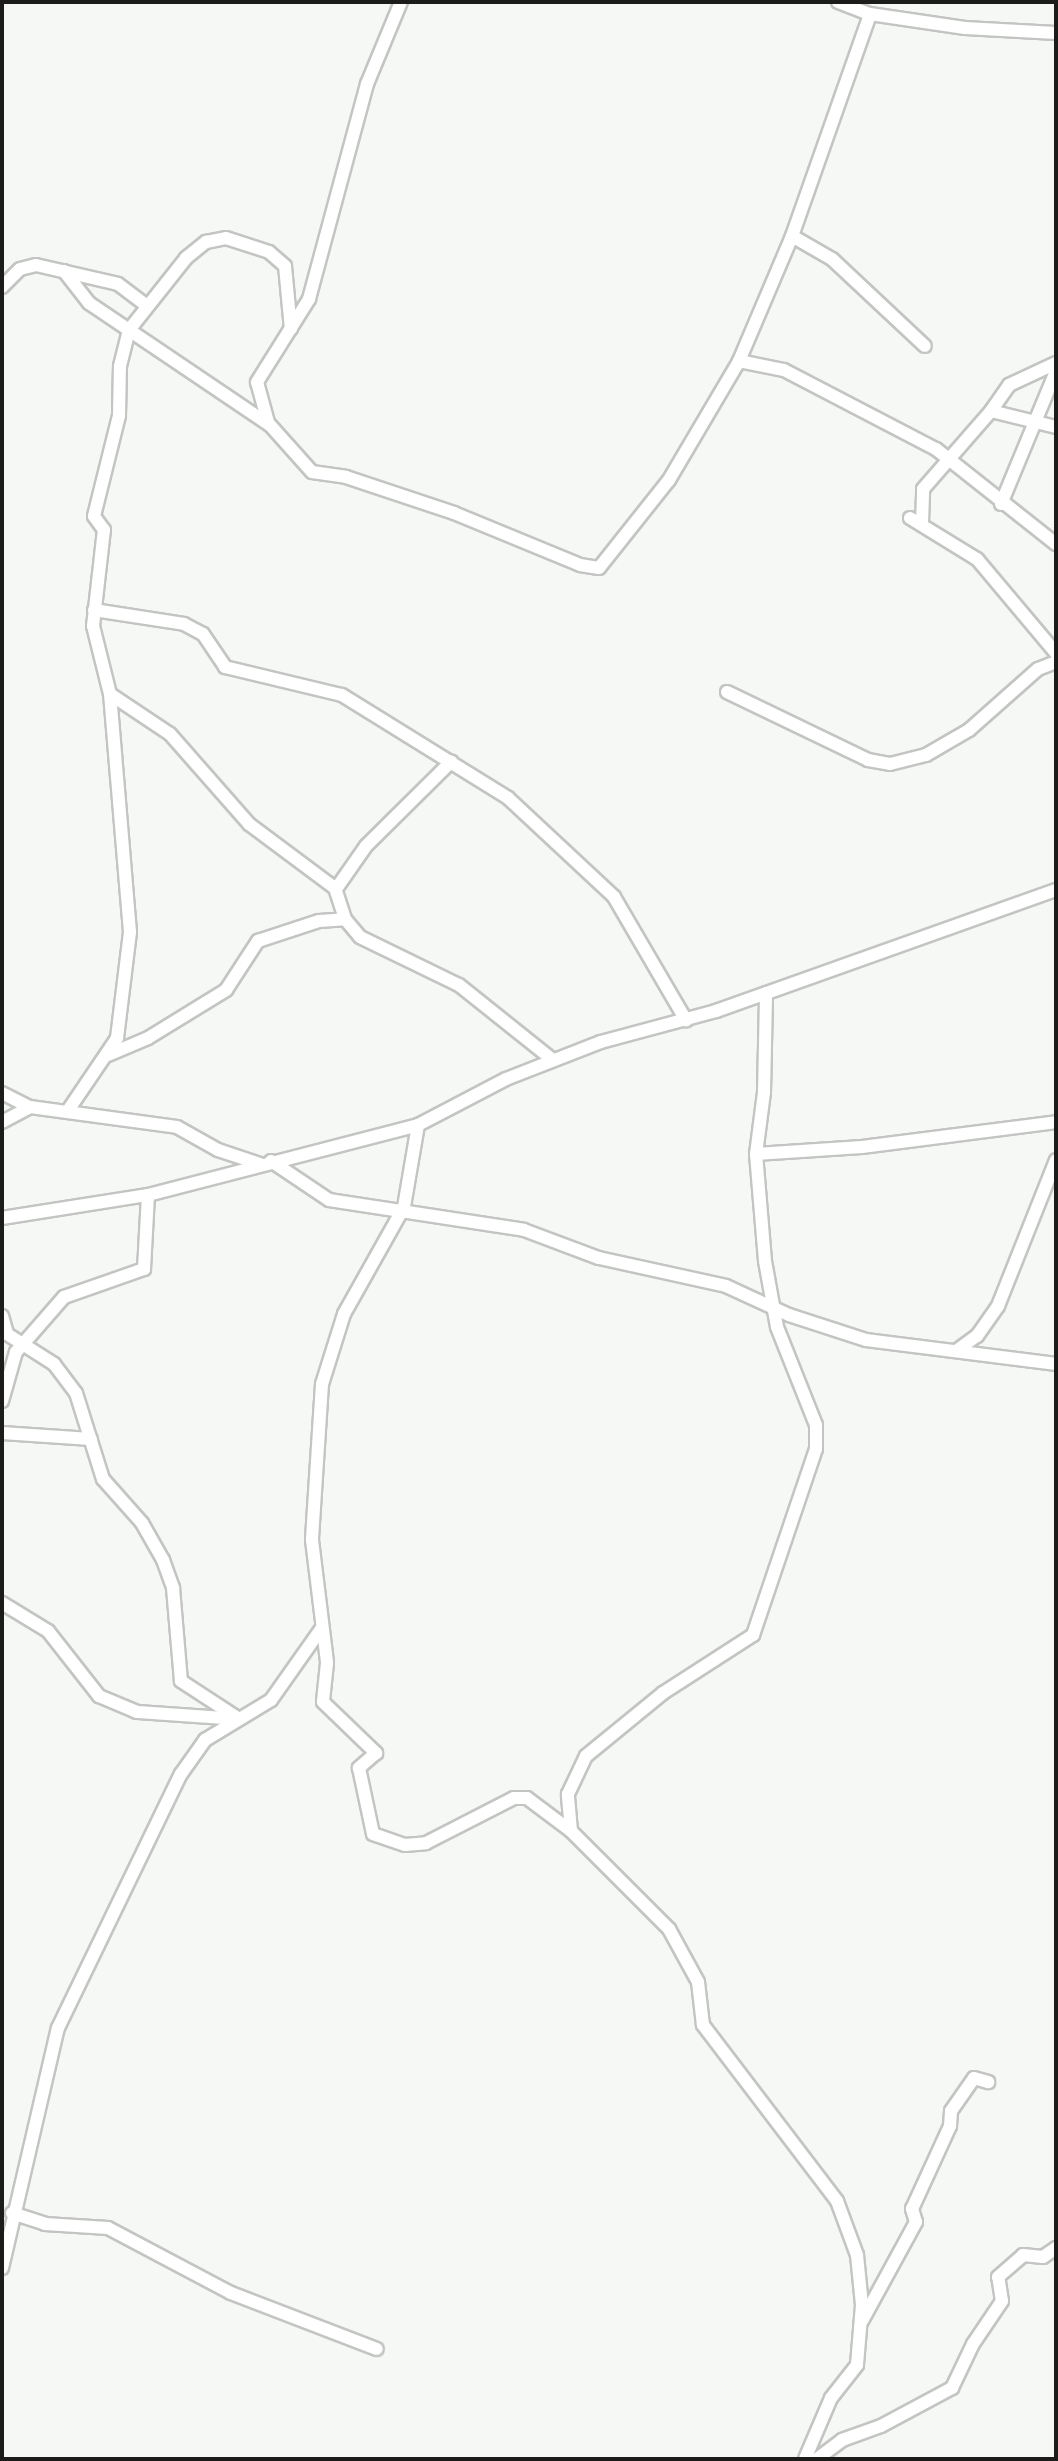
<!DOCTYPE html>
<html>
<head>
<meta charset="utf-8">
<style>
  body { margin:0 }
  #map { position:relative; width:1058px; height:2461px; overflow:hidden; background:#f6f8f5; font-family:Rubik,sans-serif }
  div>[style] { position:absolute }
  .roads { filter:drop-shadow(2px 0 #c3c5c2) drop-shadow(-2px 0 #c3c5c2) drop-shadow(0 2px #c3c5c2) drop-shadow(0 -2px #c3c5c2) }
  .minor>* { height:12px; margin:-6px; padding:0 6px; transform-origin:6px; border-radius:6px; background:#fff }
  span { translate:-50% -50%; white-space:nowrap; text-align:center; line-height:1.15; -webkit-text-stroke:7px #f6f8f5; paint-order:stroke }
  .frame { position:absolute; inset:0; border:4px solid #1c1c1b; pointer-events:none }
</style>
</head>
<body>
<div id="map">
  <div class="roads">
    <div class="minor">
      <div style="left:838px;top:2px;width:34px;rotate:21deg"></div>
      <div style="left:870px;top:14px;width:96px;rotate:8.4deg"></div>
      <div style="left:965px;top:28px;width:91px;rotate:3.1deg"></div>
      <div style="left:792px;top:236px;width:46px;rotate:29.9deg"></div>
      <div style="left:832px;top:259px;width:127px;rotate:43.1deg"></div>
      <div style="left:64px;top:271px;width:41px;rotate:52deg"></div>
      <div style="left:89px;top:303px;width:218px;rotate:34deg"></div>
      <div style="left:270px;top:425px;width:63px;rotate:48.2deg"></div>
      <div style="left:312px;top:472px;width:34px;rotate:8deg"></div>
      <div style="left:346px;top:477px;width:114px;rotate:18.4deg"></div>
      <div style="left:454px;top:513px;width:136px;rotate:22.4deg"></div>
      <div style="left:580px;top:565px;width:19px;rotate:9deg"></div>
      <div style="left:599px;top:568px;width:112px;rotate:-51.5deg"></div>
      <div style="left:669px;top:480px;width:138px;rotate:-59.5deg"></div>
      <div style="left:739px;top:361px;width:136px;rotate:-67deg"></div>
      <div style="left:792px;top:236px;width:235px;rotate:-70.6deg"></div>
      <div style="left:2px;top:287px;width:25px;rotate:-45deg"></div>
      <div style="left:20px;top:269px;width:16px;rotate:-14deg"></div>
      <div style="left:36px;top:265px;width:84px;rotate:13deg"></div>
      <div style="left:118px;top:284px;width:34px;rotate:37deg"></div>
      <div style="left:739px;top:361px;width:46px;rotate:11.3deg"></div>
      <div style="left:784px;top:370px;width:171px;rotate:27.5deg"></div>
      <div style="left:936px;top:449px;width:153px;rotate:38.4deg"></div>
      <div style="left:991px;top:411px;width:32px;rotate:-55deg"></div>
      <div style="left:1009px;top:385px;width:52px;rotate:-25.1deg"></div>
      <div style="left:268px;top:422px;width:41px;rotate:-105.4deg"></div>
      <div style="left:257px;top:382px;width:98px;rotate:-57.9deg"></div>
      <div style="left:309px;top:299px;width:223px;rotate:-74.9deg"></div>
      <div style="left:367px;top:84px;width:89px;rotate:-67.5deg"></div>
      <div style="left:1001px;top:504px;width:144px;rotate:-67.5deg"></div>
      <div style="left:910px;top:518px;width:79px;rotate:31.5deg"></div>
      <div style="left:977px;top:559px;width:123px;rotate:50deg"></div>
      <div style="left:922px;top:523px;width:34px;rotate:-88deg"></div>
      <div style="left:923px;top:489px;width:103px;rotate:-48.9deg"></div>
      <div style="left:991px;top:411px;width:67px;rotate:13.8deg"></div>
      <div style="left:94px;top:610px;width:91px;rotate:8.8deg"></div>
      <div style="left:184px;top:624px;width:21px;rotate:28deg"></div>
      <div style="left:203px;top:634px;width:40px;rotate:56deg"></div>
      <div style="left:225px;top:667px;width:120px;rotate:13.5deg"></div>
      <div style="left:342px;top:695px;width:195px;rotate:31.8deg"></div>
      <div style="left:508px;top:798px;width:145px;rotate:43deg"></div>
      <div style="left:614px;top:897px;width:143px;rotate:59.7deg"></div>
      <div style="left:727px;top:692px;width:157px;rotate:25.7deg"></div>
      <div style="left:868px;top:760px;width:22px;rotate:10deg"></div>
      <div style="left:890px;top:764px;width:37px;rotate:-14deg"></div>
      <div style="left:926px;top:755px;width:50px;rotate:-30.2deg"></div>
      <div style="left:969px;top:730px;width:92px;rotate:-41.5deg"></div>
      <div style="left:1038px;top:669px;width:19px;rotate:-21deg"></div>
      <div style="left:110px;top:694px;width:72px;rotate:33.7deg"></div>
      <div style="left:170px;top:734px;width:120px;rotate:48.7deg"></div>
      <div style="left:249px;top:824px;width:107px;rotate:36.7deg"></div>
      <div style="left:335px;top:888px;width:33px;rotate:72deg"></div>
      <div style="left:345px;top:919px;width:23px;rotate:50deg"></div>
      <div style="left:360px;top:937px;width:110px;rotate:25.9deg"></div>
      <div style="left:459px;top:985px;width:120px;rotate:38.6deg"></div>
      <div style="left:336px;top:889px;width:52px;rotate:-55.1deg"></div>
      <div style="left:366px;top:846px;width:120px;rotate:-44.7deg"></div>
      <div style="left:108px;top:1055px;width:43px;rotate:-23deg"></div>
      <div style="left:148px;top:1038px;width:92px;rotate:-31.6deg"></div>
      <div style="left:226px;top:990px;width:59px;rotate:-56.9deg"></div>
      <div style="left:258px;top:941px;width:64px;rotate:-18.2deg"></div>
      <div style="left:319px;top:921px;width:26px;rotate:-4deg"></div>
      <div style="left:2px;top:1093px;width:31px;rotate:27deg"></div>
      <div style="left:30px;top:1107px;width:148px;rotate:7.7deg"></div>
      <div style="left:177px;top:1127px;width:47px;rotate:29.3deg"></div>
      <div style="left:218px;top:1150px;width:44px;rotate:18.4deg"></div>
      <div style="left:69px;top:1109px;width:86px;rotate:-55.9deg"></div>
      <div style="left:117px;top:1038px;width:107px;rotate:-83deg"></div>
      <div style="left:130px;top:932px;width:239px;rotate:-94.8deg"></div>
      <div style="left:110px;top:694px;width:70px;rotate:-104deg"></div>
      <div style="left:93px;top:626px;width:97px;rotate:-83.5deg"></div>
      <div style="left:104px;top:530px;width:17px;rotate:-126deg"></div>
      <div style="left:94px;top:516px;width:103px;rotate:-76deg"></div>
      <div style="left:119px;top:416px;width:50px;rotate:-88.9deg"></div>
      <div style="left:120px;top:366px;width:37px;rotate:-76deg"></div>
      <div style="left:129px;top:330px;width:92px;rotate:-51.6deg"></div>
      <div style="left:186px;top:258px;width:26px;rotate:-39deg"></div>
      <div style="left:206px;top:242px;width:20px;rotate:-11deg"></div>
      <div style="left:226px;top:238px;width:45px;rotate:18deg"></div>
      <div style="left:269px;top:252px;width:21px;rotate:41deg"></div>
      <div style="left:285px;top:266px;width:63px;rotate:84.6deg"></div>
      <div style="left:2px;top:1122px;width:32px;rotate:-28deg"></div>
      <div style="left:418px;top:1125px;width:83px;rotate:99.7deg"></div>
      <div style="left:404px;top:1207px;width:123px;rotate:119.3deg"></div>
      <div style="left:344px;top:1314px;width:73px;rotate:107.4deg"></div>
      <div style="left:322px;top:1384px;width:156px;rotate:93.7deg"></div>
      <div style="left:312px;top:1540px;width:124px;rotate:83deg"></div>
      <div style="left:327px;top:1663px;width:39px;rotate:96deg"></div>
      <div style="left:323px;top:1702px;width:74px;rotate:43.9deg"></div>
      <div style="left:376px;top:1753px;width:23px;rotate:139deg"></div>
      <div style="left:359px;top:1768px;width:67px;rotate:78deg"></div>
      <div style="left:373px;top:1834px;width:34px;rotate:19deg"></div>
      <div style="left:405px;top:1845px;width:21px;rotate:-5deg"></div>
      <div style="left:426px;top:1843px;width:99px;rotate:-27.1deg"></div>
      <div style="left:514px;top:1798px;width:13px"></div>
      <div style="left:527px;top:1798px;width:55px;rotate:36.9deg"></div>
      <div style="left:571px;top:1831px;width:139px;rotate:45deg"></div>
      <div style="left:669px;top:1929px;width:60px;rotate:61.3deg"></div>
      <div style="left:698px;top:1982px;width:43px;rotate:83.4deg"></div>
      <div style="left:703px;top:2025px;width:221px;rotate:52.7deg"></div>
      <div style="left:837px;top:2201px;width:58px;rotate:69.7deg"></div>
      <div style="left:857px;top:2255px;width:50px;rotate:84.3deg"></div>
      <div style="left:862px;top:2305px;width:60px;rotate:94.8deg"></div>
      <div style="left:857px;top:2365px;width:42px;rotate:128.2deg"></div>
      <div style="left:831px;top:2398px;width:66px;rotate:113.1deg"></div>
      <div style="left:756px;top:1154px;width:106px;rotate:-3.8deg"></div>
      <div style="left:862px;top:1147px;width:196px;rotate:-7.3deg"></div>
      <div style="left:271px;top:1161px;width:70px;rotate:33.9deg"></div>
      <div style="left:329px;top:1200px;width:197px;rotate:8.7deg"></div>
      <div style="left:524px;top:1230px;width:80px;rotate:20.5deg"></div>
      <div style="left:599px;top:1258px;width:130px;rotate:12.4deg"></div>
      <div style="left:726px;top:1286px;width:69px;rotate:24.7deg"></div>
      <div style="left:789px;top:1315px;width:81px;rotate:18deg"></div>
      <div style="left:866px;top:1340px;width:192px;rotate:7.2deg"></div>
      <div style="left:2px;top:1218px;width:148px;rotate:-9deg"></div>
      <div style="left:148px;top:1195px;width:279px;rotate:-14.5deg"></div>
      <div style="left:418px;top:1125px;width:99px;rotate:-27.6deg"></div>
      <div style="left:506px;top:1079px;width:102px;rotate:-21.3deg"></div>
      <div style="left:601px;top:1042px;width:119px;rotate:-15.1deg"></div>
      <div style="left:716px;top:1011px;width:361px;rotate:-19.6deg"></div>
      <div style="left:2px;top:1316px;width:19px;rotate:74deg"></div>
      <div style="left:7px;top:1334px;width:56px;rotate:32.6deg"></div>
      <div style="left:54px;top:1364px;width:36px;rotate:53deg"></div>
      <div style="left:76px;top:1393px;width:90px;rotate:72.6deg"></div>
      <div style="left:103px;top:1479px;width:59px;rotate:48.4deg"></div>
      <div style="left:142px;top:1523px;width:43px;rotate:60.4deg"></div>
      <div style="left:163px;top:1560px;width:30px;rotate:70deg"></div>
      <div style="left:173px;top:1588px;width:93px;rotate:85.1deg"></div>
      <div style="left:181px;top:1681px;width:69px;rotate:33.2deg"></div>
      <div style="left:956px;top:1351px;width:26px;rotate:-36deg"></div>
      <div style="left:977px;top:1336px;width:37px;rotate:-55deg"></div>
      <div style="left:998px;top:1306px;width:157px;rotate:-68.3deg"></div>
      <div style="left:2px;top:1401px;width:51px;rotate:-74.1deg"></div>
      <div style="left:16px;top:1352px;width:73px;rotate:-48.9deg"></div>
      <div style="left:64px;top:1297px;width:85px;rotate:-19.3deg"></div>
      <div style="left:144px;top:1269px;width:74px;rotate:-86.9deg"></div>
      <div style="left:2px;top:1433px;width:89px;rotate:3.9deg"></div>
      <div style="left:2px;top:1603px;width:54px;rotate:31.3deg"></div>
      <div style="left:48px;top:1631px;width:83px;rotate:51.9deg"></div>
      <div style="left:99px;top:1696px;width:41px;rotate:22.8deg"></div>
      <div style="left:137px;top:1712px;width:99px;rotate:4deg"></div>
      <div style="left:571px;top:1831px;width:37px;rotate:-95deg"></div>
      <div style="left:568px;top:1794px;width:42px;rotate:-64.7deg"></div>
      <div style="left:586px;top:1756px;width:99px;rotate:-39.3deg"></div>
      <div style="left:663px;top:1693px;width:107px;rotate:-32.8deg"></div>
      <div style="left:753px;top:1635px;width:196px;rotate:-71.3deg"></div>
      <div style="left:816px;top:1449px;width:24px;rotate:-90deg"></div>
      <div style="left:816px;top:1425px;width:105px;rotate:-111.7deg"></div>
      <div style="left:777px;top:1327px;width:67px;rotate:-100.3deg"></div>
      <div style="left:765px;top:1261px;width:107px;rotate:-94.8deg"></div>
      <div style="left:756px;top:1154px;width:63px;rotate:-82.6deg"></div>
      <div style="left:764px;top:1092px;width:99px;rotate:-88.8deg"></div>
      <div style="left:12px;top:2213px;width:35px;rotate:18deg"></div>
      <div style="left:45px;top:2224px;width:63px;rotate:3.6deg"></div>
      <div style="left:108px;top:2228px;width:139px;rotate:27.9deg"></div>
      <div style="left:231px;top:2293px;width:156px;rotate:21deg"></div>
      <div style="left:2px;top:2268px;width:246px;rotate:-76.9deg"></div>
      <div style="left:58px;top:2028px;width:282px;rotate:-64.2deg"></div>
      <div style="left:181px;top:1774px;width:42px;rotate:-54.8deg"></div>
      <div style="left:205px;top:1740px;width:77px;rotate:-31.2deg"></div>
      <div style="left:271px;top:1700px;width:87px;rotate:-54.8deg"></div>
      <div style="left:862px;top:2321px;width:113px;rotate:-61.4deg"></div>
      <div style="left:916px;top:2222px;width:14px;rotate:-107deg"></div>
      <div style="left:912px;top:2209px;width:91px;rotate:-65.4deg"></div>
      <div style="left:950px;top:2126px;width:15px;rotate:-86deg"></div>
      <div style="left:951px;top:2111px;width:40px;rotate:-55.1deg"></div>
      <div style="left:974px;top:2078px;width:15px;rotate:16deg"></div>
      <div style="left:817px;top:2459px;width:31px;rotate:-37deg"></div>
      <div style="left:842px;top:2440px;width:41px;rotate:-19.7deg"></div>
      <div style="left:881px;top:2426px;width:81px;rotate:-28.2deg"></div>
      <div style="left:952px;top:2388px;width:49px;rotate:-64.5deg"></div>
      <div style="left:973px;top:2344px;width:52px;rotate:-56deg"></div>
      <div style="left:1002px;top:2301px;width:24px;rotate:-99deg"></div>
      <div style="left:998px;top:2277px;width:33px;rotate:-41deg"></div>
      <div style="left:1023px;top:2255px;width:20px;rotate:6deg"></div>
      <div style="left:1043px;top:2257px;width:16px;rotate:-35deg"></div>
    </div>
  </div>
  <div class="frame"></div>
</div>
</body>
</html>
